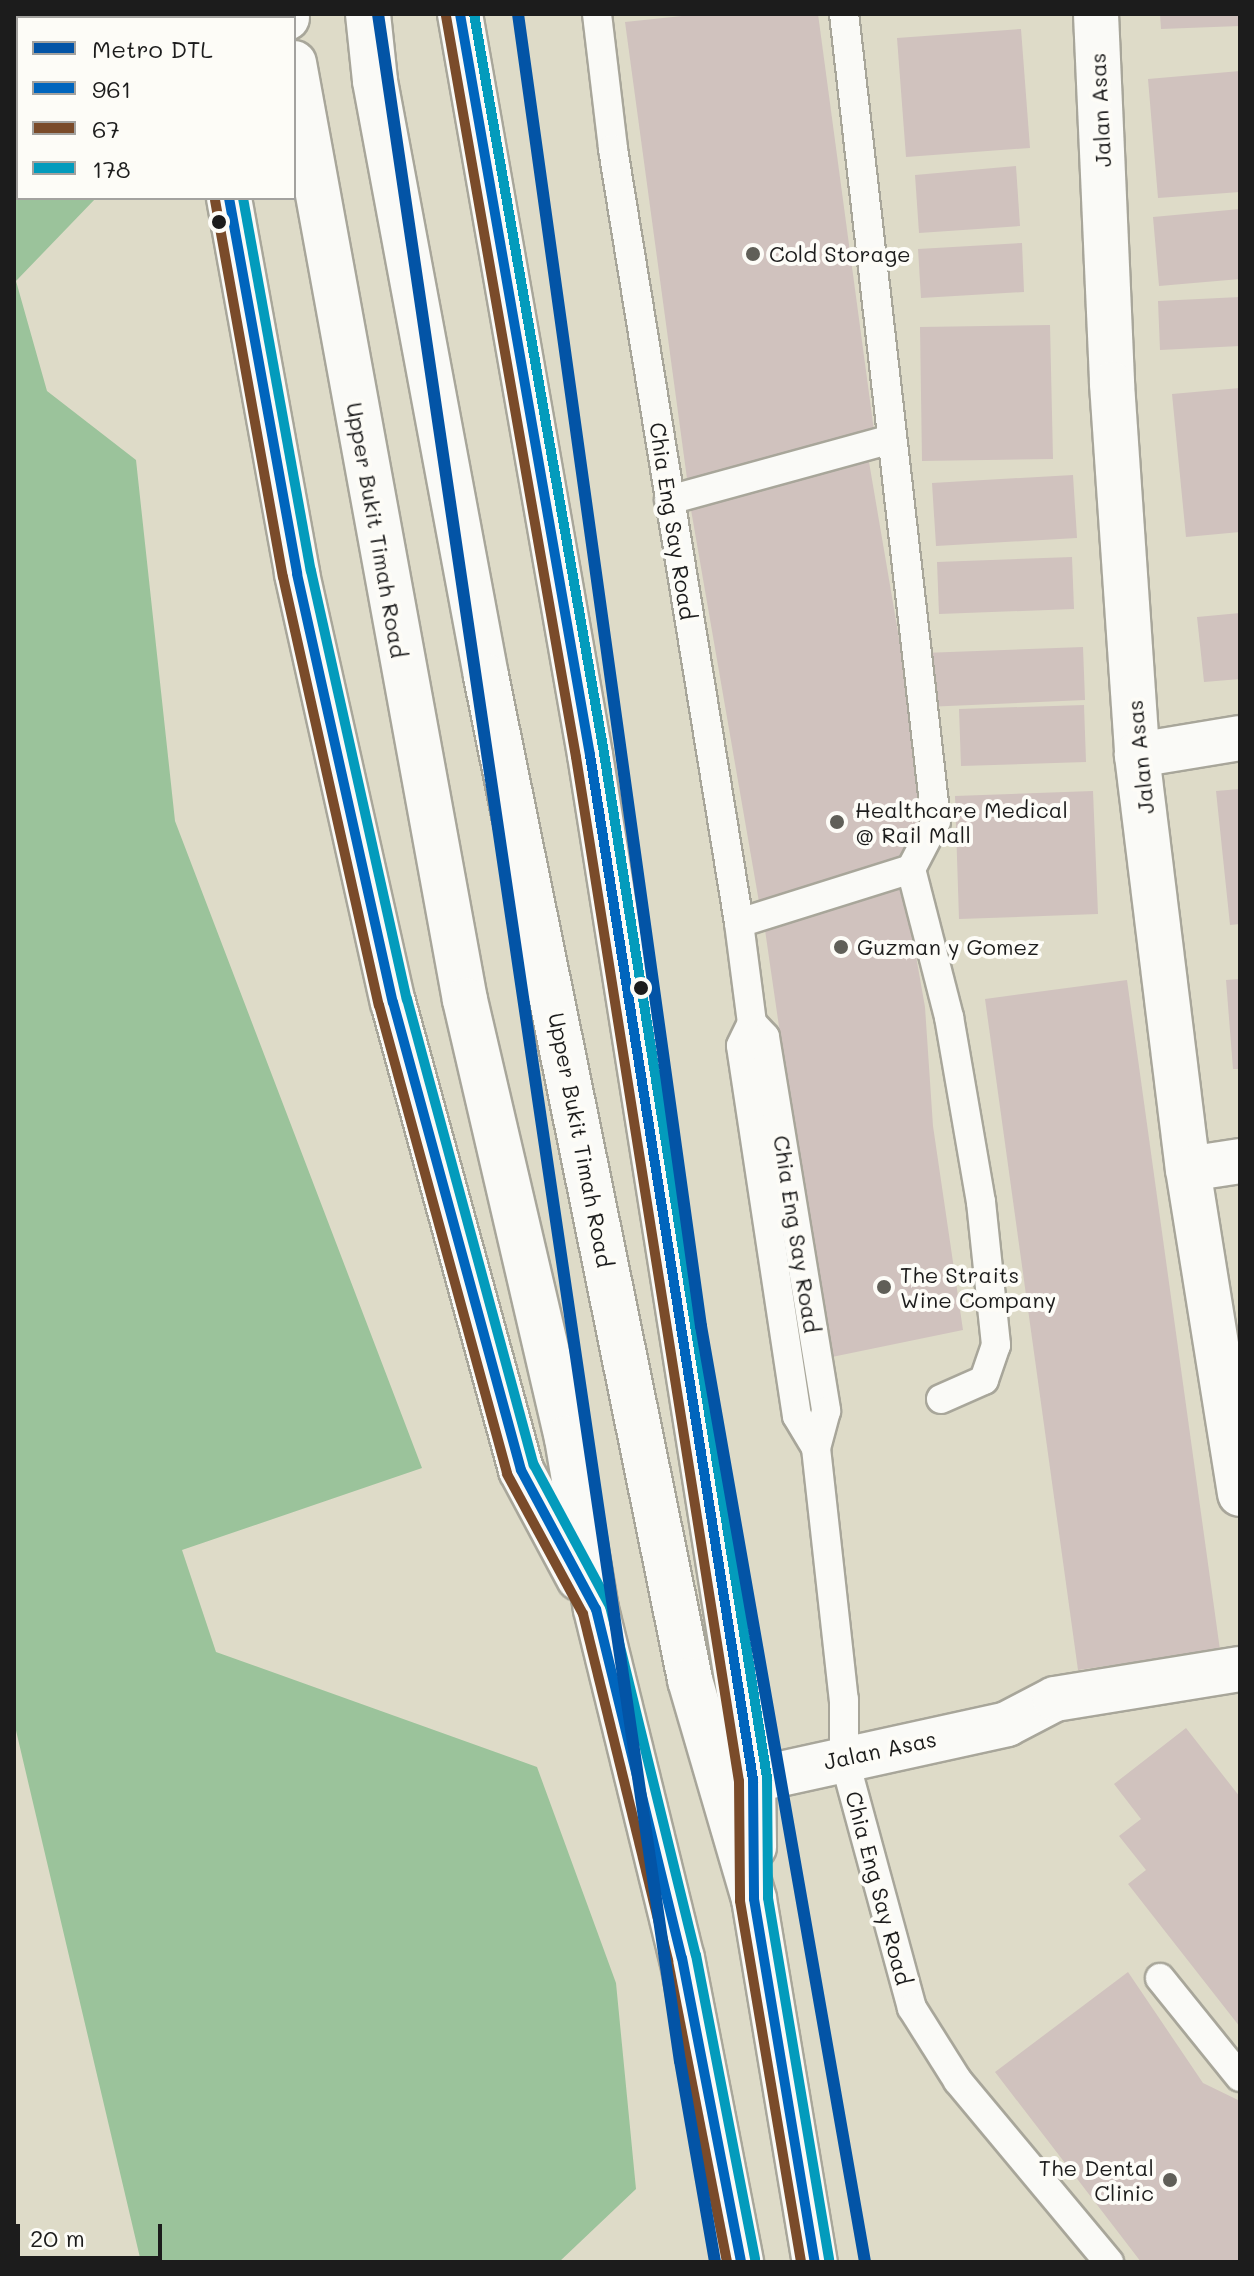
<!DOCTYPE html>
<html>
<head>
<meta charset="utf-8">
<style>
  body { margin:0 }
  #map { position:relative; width:1254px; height:2276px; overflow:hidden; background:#dedbc8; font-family:Mali,sans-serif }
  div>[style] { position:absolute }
  .forest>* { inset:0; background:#9bc39b }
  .building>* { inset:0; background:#d0c2be }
  .roads { filter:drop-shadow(2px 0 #a8a69a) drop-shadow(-2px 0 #a8a69a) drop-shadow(0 2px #a8a69a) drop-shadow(0 -2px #a8a69a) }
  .lane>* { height:28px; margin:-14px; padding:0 14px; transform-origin:14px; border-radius:14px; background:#fafaf7 }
  .street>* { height:44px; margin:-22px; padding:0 22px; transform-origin:22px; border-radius:22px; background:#fafaf7 }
  .highway>* { height:44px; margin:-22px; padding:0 22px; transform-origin:22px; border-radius:22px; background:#fafaf7 }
  .bus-1>* { height:10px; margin:-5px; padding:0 5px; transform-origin:5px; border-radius:5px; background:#0065bd }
  .bus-2>* { height:10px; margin:-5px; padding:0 5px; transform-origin:5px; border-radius:5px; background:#7a4b2a }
  .bus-3>* { height:10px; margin:-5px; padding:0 5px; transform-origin:5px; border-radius:5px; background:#039bbc }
  .metro-1>* { height:12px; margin:-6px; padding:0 6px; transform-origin:6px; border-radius:6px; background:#0354a6 }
  .dots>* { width:22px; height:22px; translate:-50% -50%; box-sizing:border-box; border:4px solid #fdfcf7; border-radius:50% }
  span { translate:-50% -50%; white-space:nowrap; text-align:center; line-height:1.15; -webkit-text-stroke:8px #fdfcf7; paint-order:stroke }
  .street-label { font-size:22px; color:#1c1c1c }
  .poi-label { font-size:22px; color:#1c1c1c }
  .left { translate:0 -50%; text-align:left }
  .right { translate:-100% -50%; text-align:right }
  .frame { position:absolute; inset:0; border:16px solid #1c1c1c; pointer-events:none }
  .legend { position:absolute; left:16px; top:16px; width:280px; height:184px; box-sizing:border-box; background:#fdfcf7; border:2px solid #a3a29f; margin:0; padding:10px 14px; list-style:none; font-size:24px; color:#1c1c1c }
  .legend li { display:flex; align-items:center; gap:16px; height:40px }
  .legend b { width:40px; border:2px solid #a3a29f }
  .scale { position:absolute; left:16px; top:2224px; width:146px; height:36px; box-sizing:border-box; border:4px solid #1c1c1c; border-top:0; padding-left:10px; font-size:24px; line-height:28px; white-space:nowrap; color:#1c1c1c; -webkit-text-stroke:6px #fdfcf7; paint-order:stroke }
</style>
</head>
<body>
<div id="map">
  <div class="forest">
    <div style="clip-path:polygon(14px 14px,52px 18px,18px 18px,18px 198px,96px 198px,16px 281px,47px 391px,136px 460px,175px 821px,422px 1468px,182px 1550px,216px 1652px,537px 1767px,616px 1983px,636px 2189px,559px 2262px,141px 2262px,14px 1722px)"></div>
  </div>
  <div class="building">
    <div style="clip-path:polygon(701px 14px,818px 14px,875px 438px,688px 486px,625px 22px)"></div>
    <div style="clip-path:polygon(1160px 14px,1240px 14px,1240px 26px,1161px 29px)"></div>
    <div style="clip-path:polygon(1021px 29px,1030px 148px,906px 157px,897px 38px)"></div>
    <div style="clip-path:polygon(1240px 71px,1240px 192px,1158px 198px,1148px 79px)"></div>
    <div style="clip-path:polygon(1016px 166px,1020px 226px,919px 233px,915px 175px)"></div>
    <div style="clip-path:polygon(1240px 209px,1240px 279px,1159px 286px,1153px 217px)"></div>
    <div style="clip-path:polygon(1022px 243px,1024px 292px,921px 298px,918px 249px)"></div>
    <div style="clip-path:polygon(1240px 297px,1240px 346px,1160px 350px,1158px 301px)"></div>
    <div style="clip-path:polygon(1050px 325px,1053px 459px,922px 461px,920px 327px)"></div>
    <div style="clip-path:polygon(1240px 388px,1240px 532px,1186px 537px,1172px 394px)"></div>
    <div style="clip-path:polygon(868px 456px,930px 820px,907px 863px,759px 902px,690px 504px)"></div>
    <div style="clip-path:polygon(1073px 475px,1077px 538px,936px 546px,932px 483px)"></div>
    <div style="clip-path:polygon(1072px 557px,1074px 609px,939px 614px,937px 562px)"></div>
    <div style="clip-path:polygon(1240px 613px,1240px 679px,1204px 682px,1197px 617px)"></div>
    <div style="clip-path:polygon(1083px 647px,1085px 700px,925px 707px,923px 653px)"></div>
    <div style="clip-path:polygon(1084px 705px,1086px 762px,961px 766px,959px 709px)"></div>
    <div style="clip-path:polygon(1240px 789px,1240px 924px,1230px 925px,1216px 791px)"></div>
    <div style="clip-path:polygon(1093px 791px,1098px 914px,959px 919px,955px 796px)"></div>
    <div style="clip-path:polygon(904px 888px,925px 1007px,933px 1126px,963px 1330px,827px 1358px,765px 930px)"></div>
    <div style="clip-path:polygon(1240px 979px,1240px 1069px,1233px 1069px,1226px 980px)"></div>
    <div style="clip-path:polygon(1127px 980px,1220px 1650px,1078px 1670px,985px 999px)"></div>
    <div style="clip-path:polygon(1186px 1728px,1240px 1797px,1240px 2027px,1128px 1884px,1146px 1870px,1119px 1836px,1141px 1819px,1114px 1784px)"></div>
    <div style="clip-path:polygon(1128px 1972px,1203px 2083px,1240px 2101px,1240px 2262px,1141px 2262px,995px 2072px)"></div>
  </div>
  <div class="roads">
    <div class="lane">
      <div style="left:597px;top:14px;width:136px;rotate:83.2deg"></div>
      <div style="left:613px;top:149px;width:784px;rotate:80.75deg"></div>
      <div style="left:739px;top:923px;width:101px;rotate:82.6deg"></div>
      <div style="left:752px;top:1023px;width:25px;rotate:116deg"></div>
      <div style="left:741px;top:1046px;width:374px;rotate:81.4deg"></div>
      <div style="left:797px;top:1416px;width:37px;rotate:59deg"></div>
      <div style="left:669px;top:500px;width:231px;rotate:-15.3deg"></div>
      <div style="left:911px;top:869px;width:153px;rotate:75.6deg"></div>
      <div style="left:949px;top:1017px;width:188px;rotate:80.2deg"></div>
      <div style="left:981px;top:1202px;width:144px;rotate:84deg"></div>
      <div style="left:996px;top:1345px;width:37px;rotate:109deg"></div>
      <div style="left:984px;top:1380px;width:47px;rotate:156.2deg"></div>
      <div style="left:739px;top:923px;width:180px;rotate:-17.4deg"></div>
      <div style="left:911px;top:869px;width:54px;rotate:-62.5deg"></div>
      <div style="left:936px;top:821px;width:812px;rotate:-96.5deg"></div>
      <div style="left:752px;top:1023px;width:19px;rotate:47deg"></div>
      <div style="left:765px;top:1037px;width:379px;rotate:80.7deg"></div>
      <div style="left:826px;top:1411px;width:38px;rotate:105deg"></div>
      <div style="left:816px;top:1448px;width:254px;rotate:83.7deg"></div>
      <div style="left:844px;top:1700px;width:58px;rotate:90deg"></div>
      <div style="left:844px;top:1758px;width:259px;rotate:74.8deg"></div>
      <div style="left:912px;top:2008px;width:86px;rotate:57.8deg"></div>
      <div style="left:958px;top:2081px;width:236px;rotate:50.2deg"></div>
      <div style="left:1160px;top:1978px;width:127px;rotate:51.1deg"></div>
    </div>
    <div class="street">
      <div style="left:1096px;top:14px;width:370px;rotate:87.5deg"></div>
      <div style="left:1112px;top:384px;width:372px;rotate:86.1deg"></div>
      <div style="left:1137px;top:755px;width:417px;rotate:83deg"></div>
      <div style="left:1188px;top:1169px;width:329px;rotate:80.9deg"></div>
      <div style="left:1137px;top:755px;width:104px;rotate:-9.4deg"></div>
      <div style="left:1188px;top:1169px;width:53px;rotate:-8.7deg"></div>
      <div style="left:753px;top:1780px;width:260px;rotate:-12.4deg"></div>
      <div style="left:1007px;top:1724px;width:54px;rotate:-27.5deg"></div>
      <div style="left:1055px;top:1699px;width:187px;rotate:-9.2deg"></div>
    </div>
    <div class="highway">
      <div style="left:204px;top:14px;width:4px;rotate:76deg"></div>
      <div style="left:286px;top:14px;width:4px;rotate:76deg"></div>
      <div style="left:368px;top:14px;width:67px;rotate:84deg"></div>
      <div style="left:375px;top:81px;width:605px;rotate:79.43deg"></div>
      <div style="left:486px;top:676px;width:1025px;rotate:78.51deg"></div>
      <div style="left:690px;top:1680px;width:228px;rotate:73.7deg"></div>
      <div style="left:754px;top:1899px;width:368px;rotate:80.5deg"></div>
      <div style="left:460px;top:14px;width:752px;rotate:80.05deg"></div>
      <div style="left:590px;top:755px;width:1038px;rotate:80.96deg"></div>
      <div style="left:753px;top:1780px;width:67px;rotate:89.1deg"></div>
      <div style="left:294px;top:63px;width:952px;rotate:79.66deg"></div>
      <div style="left:465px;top:1000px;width:450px;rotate:76.9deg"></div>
      <div style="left:567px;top:1438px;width:173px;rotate:80.4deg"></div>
      <div style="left:596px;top:1609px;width:359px;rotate:76.2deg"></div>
      <div style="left:682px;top:1958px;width:310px;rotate:79deg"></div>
      <div style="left:229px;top:198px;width:382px;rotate:79.7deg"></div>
      <div style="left:297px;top:574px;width:439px;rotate:77.4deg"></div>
      <div style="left:393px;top:1002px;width:485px;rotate:74.7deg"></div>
      <div style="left:521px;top:1470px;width:123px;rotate:61.8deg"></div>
    </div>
  </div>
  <div class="bus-1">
    <div style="left:460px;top:14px;width:752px;rotate:80.05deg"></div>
    <div style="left:590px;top:755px;width:1038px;rotate:80.96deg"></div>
    <div style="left:753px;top:1780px;width:119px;rotate:89.5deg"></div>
    <div style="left:754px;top:1899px;width:368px;rotate:80.5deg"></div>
    <div style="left:229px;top:198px;width:382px;rotate:79.7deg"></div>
    <div style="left:297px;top:574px;width:439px;rotate:77.4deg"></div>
    <div style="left:393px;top:1002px;width:485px;rotate:74.7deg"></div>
    <div style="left:521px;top:1470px;width:158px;rotate:61.7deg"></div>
    <div style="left:596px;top:1609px;width:359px;rotate:76.2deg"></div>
    <div style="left:682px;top:1958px;width:310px;rotate:79deg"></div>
  </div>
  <div class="bus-2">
    <div style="left:446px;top:16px;width:752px;rotate:80.05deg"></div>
    <div style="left:576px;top:757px;width:1037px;rotate:80.96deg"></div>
    <div style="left:739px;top:1781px;width:120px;rotate:89.5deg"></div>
    <div style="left:740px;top:1901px;width:366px;rotate:80.4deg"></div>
    <div style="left:215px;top:200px;width:383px;rotate:79.8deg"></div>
    <div style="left:283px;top:577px;width:439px;rotate:77.4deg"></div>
    <div style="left:379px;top:1005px;width:486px;rotate:74.7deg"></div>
    <div style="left:507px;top:1474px;width:159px;rotate:61.5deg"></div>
    <div style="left:583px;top:1614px;width:357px;rotate:76.2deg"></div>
    <div style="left:668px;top:1961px;width:307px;rotate:78.9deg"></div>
  </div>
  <div class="bus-3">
    <div style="left:474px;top:14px;width:750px;rotate:80.02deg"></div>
    <div style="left:604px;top:753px;width:1038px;rotate:80.96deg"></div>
    <div style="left:767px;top:1778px;width:120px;rotate:89.5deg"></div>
    <div style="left:768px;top:1898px;width:367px;rotate:80.4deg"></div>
    <div style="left:243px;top:198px;width:379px;rotate:79.7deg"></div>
    <div style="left:311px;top:571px;width:439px;rotate:77.4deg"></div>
    <div style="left:407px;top:999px;width:483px;rotate:74.8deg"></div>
    <div style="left:534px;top:1465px;width:160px;rotate:61.7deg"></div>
    <div style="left:610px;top:1606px;width:359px;rotate:76.2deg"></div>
    <div style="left:696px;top:1955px;width:310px;rotate:79deg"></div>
  </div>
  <div class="metro-1">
    <div style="left:378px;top:14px;width:2069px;rotate:81.61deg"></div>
    <div style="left:680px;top:2061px;width:204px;rotate:80.1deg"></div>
    <div style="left:518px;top:14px;width:1325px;rotate:82.06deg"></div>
    <div style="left:701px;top:1326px;width:950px;rotate:80.06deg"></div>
  </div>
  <div class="dots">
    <div style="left:219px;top:222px;background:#1c1c1c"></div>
    <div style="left:753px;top:254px;background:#605f58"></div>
    <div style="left:837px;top:822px;background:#605f58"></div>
    <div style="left:841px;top:947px;background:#605f58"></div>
    <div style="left:641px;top:988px;background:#1c1c1c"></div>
    <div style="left:884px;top:1287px;background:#605f58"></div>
    <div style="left:1170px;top:2180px;background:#605f58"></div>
  </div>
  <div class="street-label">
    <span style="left:1100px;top:110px;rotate:-93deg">Jalan Asas</span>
    <span style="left:673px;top:521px;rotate:81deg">Chia Eng Say Road</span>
    <span style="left:377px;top:530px;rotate:80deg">Upper Bukit Timah Road</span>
    <span style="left:1140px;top:757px;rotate:-96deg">Jalan Asas</span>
    <span style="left:581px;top:1140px;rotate:79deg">Upper Bukit Timah Road</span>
    <span style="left:797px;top:1234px;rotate:81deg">Chia Eng Say Road</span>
    <span style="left:880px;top:1750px;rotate:-12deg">Jalan Asas</span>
    <span style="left:879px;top:1888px;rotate:75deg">Chia Eng Say Road</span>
  </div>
  <div class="poi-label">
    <span class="left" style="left:769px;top:254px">Cold Storage</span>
    <span class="left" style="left:855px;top:822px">Healthcare Medical<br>@ Rail Mall</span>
    <span class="left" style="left:857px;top:947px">Guzman y Gomez</span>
    <span class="left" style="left:900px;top:1287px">The Straits<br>Wine Company</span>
    <span class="right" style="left:1154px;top:2180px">The Dental<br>Clinic</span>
  </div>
  <div class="frame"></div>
  <ul class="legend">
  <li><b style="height:10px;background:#0354a6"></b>Metro DTL</li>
  <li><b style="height:10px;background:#0065bd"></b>961</li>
  <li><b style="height:10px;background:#7a4b2a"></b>67</li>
  <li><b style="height:10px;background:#039bbc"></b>178</li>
  </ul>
  <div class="scale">20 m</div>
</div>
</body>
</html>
